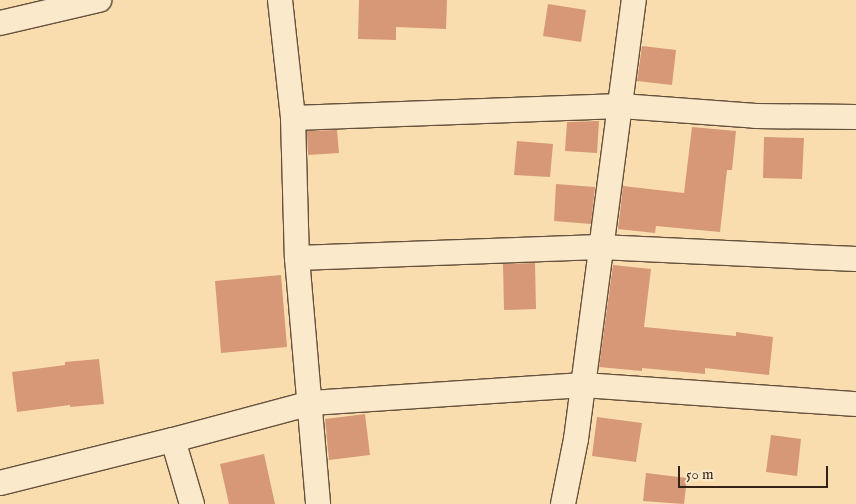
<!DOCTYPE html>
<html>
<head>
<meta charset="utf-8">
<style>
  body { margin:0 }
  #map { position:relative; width:856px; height:504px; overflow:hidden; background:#f9ddaf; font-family:"IM FELL English",serif }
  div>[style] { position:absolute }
  .building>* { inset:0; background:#d79877 }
  .roads { filter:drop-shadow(1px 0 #66513d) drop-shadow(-1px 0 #66513d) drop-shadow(0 1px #66513d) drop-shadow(0 -1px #66513d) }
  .minor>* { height:24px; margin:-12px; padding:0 12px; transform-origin:12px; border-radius:12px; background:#fbe9cb }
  span { translate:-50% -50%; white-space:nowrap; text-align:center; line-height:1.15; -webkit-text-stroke:4px #fbe9cb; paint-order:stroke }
  .scale { position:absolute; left:678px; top:466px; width:150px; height:22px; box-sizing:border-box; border:2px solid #352217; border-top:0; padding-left:6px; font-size:15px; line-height:18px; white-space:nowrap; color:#352217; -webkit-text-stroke:4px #fbe9cb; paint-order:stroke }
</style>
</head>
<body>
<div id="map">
  <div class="building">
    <div style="clip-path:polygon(359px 0,447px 0,446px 29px,396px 27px,396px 40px,358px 39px)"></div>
    <div style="clip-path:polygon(548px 4px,586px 10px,581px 42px,543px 36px)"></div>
    <div style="clip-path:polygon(642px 46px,676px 50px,672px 85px,637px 81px)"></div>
    <div style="clip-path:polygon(599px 121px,597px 153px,565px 151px,567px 122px)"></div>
    <div style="clip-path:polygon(692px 127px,736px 131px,732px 170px,727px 170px,720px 232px,656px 226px,655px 233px,618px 229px,623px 186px,684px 193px)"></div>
    <div style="clip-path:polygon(337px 130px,339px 153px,308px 155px,307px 131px)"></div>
    <div style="clip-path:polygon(764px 137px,804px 138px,802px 179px,763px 178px)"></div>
    <div style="clip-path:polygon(517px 141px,553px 144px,550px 177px,514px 175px)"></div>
    <div style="clip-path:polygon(556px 184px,595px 187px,591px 224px,554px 221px)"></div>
    <div style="clip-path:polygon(535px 263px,536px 309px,504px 310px,503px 264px)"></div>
    <div style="clip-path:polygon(613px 265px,651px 269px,644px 327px,736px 336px,736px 332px,773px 337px,769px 375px,705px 368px,705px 374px,642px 368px,642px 371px,599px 367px)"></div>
    <div style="clip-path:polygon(281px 275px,287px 347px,221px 353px,215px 281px)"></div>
    <div style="clip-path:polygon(99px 359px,104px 404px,70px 407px,70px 405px,17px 412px,12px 372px,65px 365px,65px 362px)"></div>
    <div style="clip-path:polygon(365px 414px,370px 455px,329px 460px,325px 419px)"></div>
    <div style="clip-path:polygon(597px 417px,642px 423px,636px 462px,592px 456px)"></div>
    <div style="clip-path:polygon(771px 435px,801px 439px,797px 476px,766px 472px)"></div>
    <div style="clip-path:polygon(264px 454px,275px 504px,229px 504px,220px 464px)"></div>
    <div style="clip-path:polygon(646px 473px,687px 478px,684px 504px,643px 501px)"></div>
  </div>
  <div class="roads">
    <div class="minor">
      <div style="left:280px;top:0;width:119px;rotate:83.7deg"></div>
      <div style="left:293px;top:118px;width:140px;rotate:88.4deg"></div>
      <div style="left:297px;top:258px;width:247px;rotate:85.1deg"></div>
      <div style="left:0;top:23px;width:102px;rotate:-13.1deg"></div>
      <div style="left:293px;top:118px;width:328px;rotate:-2.1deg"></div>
      <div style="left:621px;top:106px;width:135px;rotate:4.2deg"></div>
      <div style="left:756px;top:116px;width:100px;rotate:0.6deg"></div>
      <div style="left:297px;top:258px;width:303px;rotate:-2.1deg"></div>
      <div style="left:600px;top:247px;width:256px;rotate:2.7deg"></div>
      <div style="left:173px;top:440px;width:67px;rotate:73.5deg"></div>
      <div style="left:0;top:483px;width:178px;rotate:-14deg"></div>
      <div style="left:173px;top:440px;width:143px;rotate:-15deg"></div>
      <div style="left:311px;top:403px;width:273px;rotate:-3.8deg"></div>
      <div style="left:583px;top:385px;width:274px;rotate:4deg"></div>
      <div style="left:563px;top:504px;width:66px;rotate:-78.7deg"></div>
      <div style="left:576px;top:439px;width:443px;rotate:-82.5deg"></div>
    </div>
  </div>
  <div class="scale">50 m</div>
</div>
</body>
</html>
